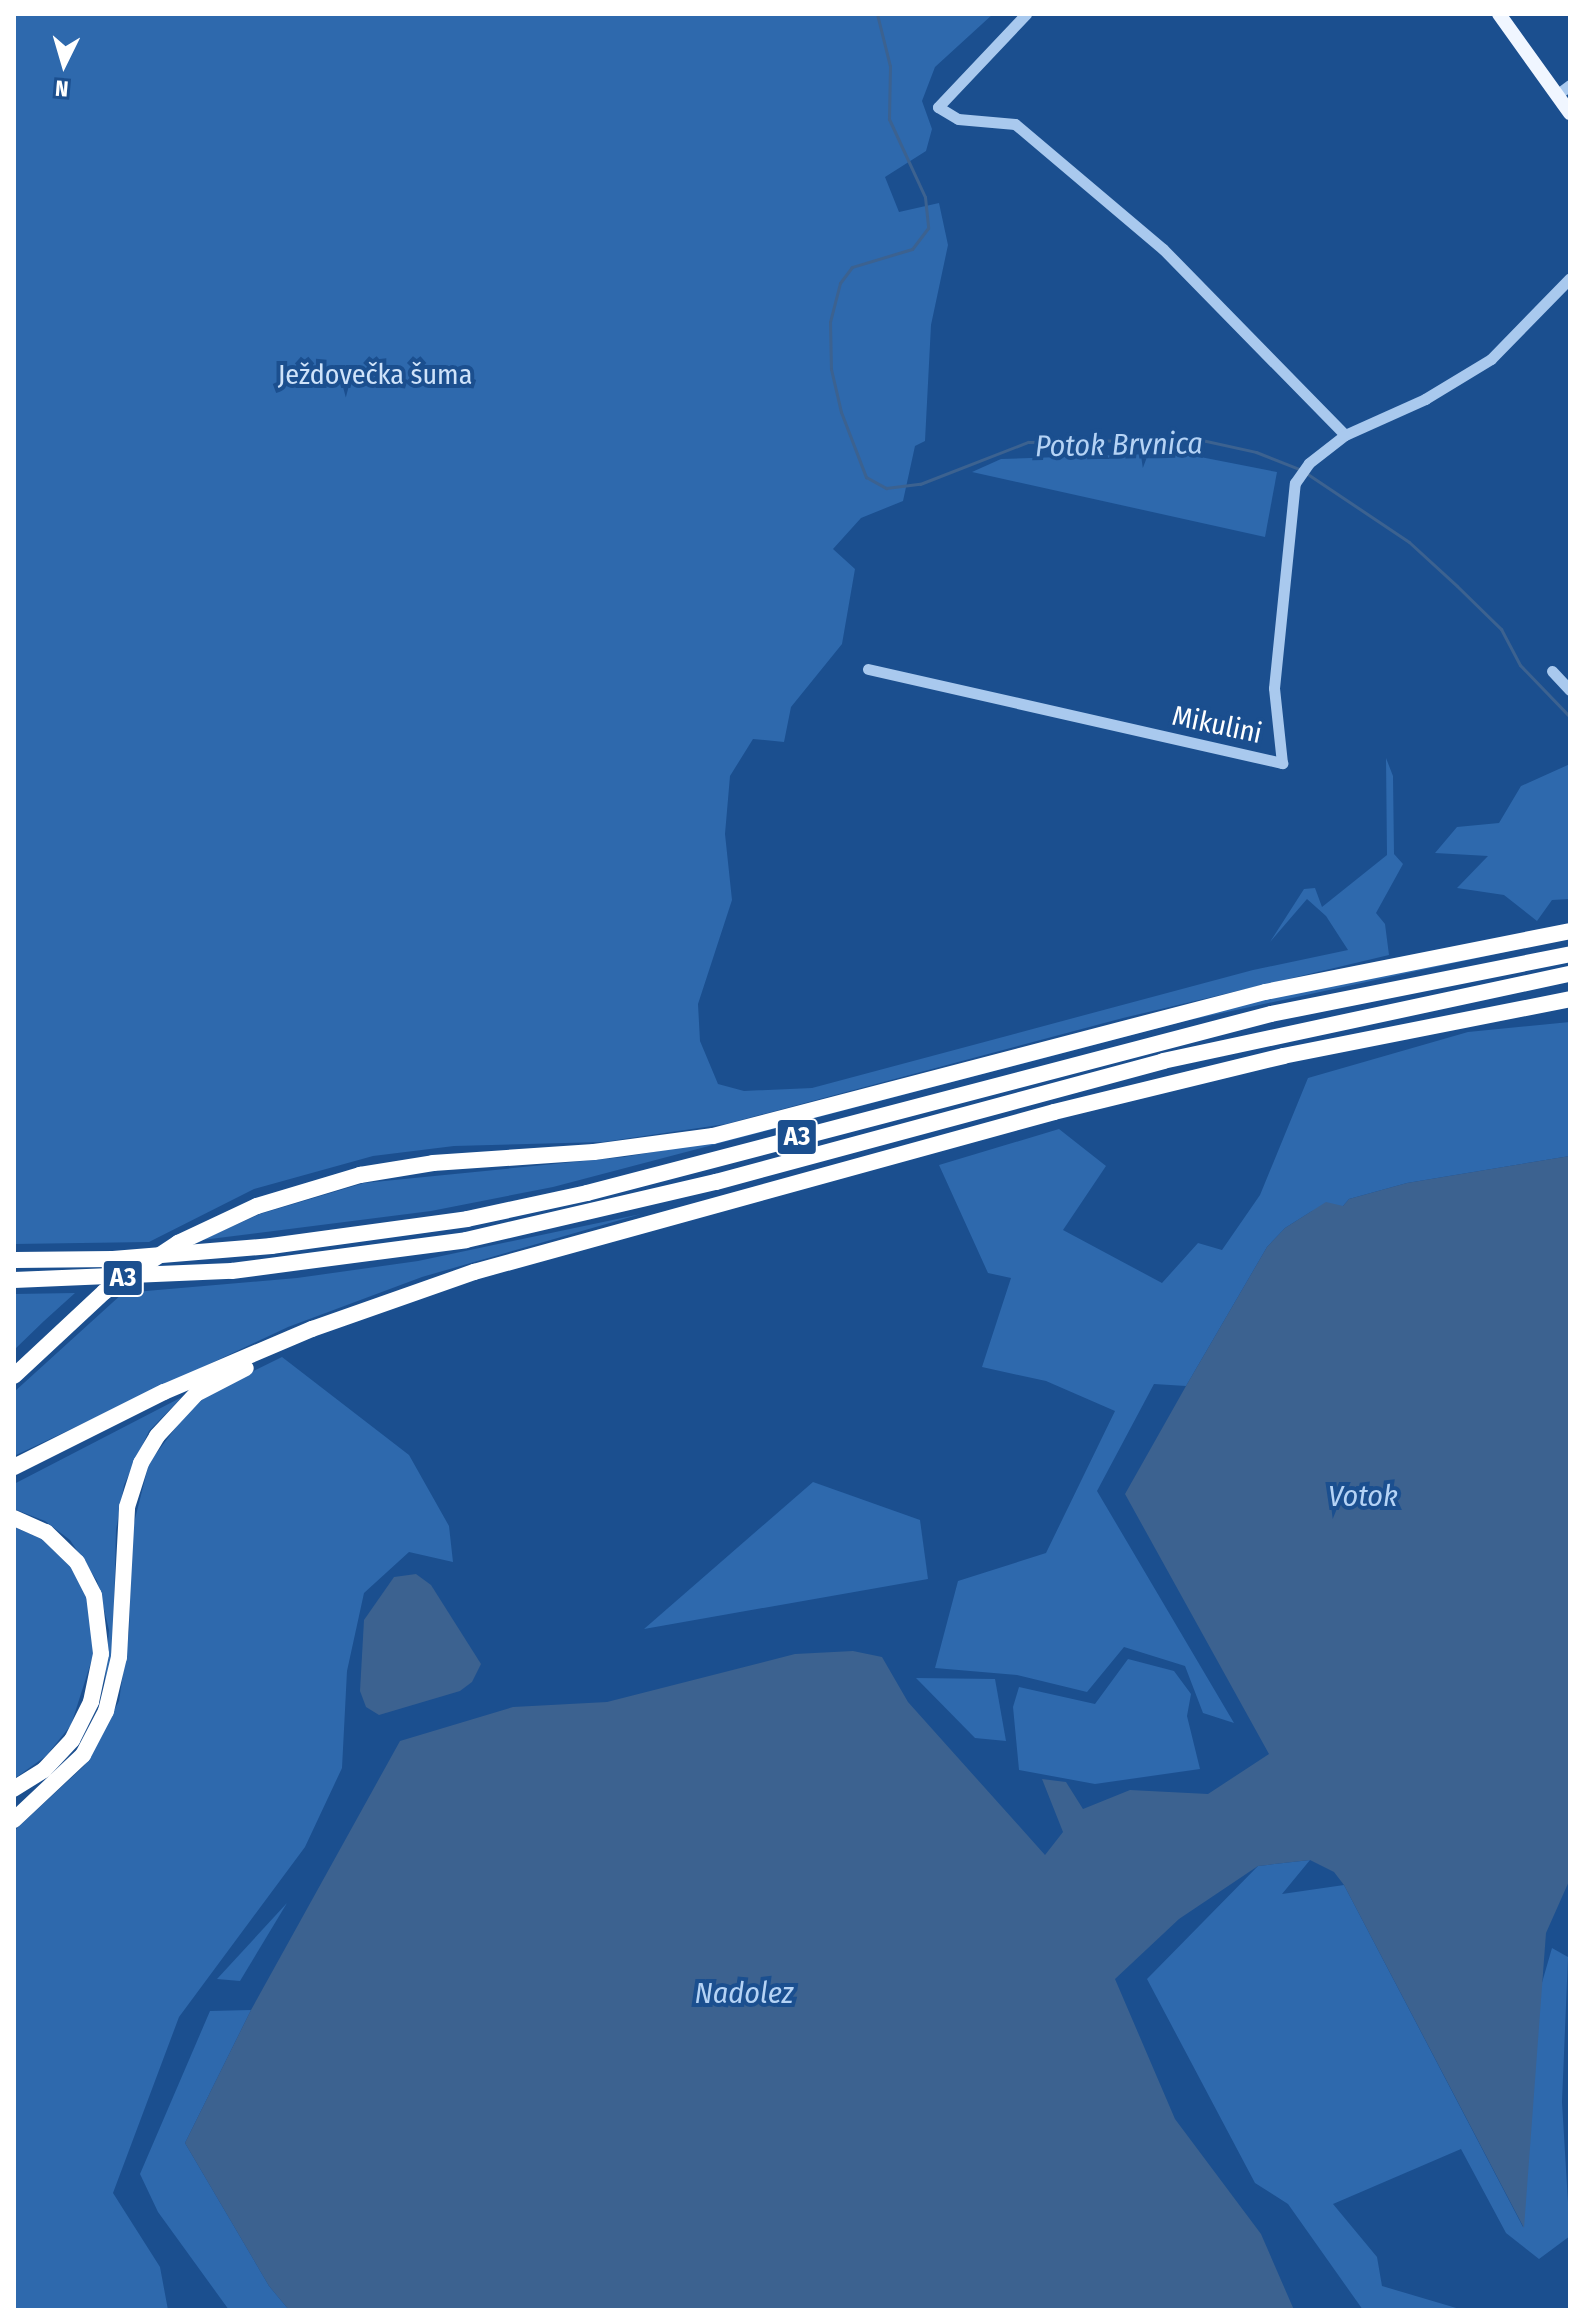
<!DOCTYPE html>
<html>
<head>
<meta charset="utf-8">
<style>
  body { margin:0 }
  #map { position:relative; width:1584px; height:2324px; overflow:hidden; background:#1b4f8f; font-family:"Fira Sans Condensed",sans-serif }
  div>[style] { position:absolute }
  .green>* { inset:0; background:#2e69ad }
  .water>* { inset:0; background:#3c6290 }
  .stream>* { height:3px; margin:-1.5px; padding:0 1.5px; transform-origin:1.5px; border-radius:1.5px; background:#3c6290 }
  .minor>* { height:11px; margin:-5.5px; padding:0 5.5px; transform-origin:5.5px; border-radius:5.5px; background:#a9c9ee }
  .major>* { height:14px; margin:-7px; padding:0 7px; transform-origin:7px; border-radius:7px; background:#f0f6ff }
  .highway>* { height:16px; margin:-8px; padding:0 8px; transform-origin:8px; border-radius:8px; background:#fff }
  .highway-bridge>* { height:16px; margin:-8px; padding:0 8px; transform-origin:8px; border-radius:8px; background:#fff }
  span { translate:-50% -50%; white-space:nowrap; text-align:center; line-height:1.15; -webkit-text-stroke:8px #1b4f8f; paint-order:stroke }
  .shield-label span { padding:2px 6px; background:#1b4f8f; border:2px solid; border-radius:6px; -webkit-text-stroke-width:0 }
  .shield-label { font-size:26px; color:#fff; font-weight:700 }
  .park-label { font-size:28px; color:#cfe3fa }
  .street-label { font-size:28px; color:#fff }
  .water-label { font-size:30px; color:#b5d3f5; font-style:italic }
  .frame { position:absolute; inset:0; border:16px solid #fff; pointer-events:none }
  .north { position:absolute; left:24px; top:24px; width:80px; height:80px; -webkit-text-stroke:6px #1b4f8f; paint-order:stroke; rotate:185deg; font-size:22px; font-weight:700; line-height:32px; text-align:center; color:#fff }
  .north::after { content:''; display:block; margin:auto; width:28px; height:36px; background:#fff; clip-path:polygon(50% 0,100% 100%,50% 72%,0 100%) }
</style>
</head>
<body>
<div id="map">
  <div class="green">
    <div style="clip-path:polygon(14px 14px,993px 14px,935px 67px,922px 101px,932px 129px,926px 151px,885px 177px,899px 212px,939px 203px,948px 245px,931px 325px,925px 441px,915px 446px,903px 501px,861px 518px,833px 549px,855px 569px,842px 644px,791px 707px,784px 742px,753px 739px,730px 776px,725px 834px,732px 900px,698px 1004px,700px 1041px,718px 1084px,744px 1091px,812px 1088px,1253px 970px,1348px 950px,1326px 916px,1307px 899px,1270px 942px,1304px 889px,1315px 888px,1322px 907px,1387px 855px,1386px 758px,1393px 776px,1394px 854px,1403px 864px,1376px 913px,1385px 924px,1389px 955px,1123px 1018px,726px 1124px,603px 1142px,454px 1146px,373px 1156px,254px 1189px,149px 1242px,14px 1244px)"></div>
    <div style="clip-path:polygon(1180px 453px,1277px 472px,1265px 537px,972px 472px,1001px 459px)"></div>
    <div style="clip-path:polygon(1570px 764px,1570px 899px,1552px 900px,1537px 921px,1504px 895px,1457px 888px,1488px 856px,1435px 853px,1457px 827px,1499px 823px,1521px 786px)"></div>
    <div style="clip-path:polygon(1570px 938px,1185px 1021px,553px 1187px,431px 1211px,202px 1240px,260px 1214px,364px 1183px,624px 1157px,712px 1142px,1264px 999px)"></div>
    <div style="clip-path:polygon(1570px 1022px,1570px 1156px,1407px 1183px,1349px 1199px,1343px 1206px,1312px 1211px,1285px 1228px,1267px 1247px,1186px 1386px,1154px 1384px,1097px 1491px,1234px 1723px,1203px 1713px,1185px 1666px,1124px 1647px,1087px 1692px,1017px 1675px,935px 1668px,958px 1581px,1046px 1553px,1115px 1411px,1046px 1381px,982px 1367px,1011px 1278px,988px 1273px,939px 1165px,1059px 1129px,1106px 1166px,1063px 1230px,1162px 1283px,1198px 1243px,1222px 1250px,1260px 1195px,1308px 1078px,1468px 1032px)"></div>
    <div style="clip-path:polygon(641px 1214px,422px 1277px,288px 1327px,14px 1456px,14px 1392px,123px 1293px,297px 1278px,418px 1261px)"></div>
    <div style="clip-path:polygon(75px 1293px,44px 1321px,14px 1350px,14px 1294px)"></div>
    <div style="clip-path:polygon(282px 1357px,409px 1455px,449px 1526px,453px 1562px,409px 1552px,364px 1593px,347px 1671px,342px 1768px,305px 1847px,179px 2017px,113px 2193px,160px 2267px,168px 2310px,14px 2310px,14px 1831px,84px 1766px,119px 1701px,129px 1632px,132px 1531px,149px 1463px,189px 1410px,215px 1390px)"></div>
    <div style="clip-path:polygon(182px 1397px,149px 1431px,124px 1485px,116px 1530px,113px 1651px,104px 1691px,109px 1630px,97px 1581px,70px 1540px,45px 1521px,14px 1509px,14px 1484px)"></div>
    <div style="clip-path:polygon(813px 1482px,920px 1520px,928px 1579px,644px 1629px)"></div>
    <div style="clip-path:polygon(14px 1527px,42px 1539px,76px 1572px,89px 1605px,93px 1656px,71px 1725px,46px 1756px,14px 1779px)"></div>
    <div style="clip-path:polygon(1128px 1659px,1174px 1671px,1191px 1694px,1187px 1716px,1200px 1769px,1095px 1784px,1019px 1770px,1013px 1707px,1019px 1687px,1095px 1704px)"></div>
    <div style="clip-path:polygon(916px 1678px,995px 1679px,1006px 1741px,975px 1738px)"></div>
    <div style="clip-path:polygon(1310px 1860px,1282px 1894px,1344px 1885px,1523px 2227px,1539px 1993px,1552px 1948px,1568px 1957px,1562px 2102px,1570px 2236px,1539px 2259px,1506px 2233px,1461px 2149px,1333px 2204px,1377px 2257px,1382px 2286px,1463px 2310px,1363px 2310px,1288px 2204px,1255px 2183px,1147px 1979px,1258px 1866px)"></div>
    <div style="clip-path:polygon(287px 1903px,240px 1981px,217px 1979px)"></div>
    <div style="clip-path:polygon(251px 2010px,185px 2143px,269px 2286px,289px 2310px,229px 2310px,158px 2212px,140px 2174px,210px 2011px)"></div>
  </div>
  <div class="water">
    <div style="clip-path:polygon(1570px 1156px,1570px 1879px,1546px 1933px,1524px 2228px,1344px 1885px,1334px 1872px,1310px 1860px,1258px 1866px,1179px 1919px,1115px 1979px,1175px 2119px,1261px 2234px,1294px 2310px,289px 2310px,269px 2286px,185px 2143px,251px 2010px,400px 1741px,513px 1707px,607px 1702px,795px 1654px,853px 1651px,882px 1657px,908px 1702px,1045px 1855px,1063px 1832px,1042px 1779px,1066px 1782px,1083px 1809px,1130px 1790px,1208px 1794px,1269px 1754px,1125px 1494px,1186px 1386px,1267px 1247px,1285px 1228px,1326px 1202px,1343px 1206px,1349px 1199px,1407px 1183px)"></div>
    <div style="clip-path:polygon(416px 1574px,431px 1585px,481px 1664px,472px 1682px,460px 1691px,379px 1715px,366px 1707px,360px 1691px,364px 1620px,394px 1577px)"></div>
  </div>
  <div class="stream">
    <div style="left:877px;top:14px;width:54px;rotate:76deg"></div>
    <div style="left:890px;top:66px;width:53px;rotate:91.1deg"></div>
    <div style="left:889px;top:119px;width:86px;rotate:65.2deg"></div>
    <div style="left:925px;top:197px;width:31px;rotate:84deg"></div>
    <div style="left:928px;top:228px;width:26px;rotate:127deg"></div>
    <div style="left:912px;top:249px;width:63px;rotate:163.3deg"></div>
    <div style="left:852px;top:267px;width:20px;rotate:127deg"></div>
    <div style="left:840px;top:283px;width:40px;rotate:104.4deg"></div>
    <div style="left:830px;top:322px;width:47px;rotate:88.8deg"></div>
    <div style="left:831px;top:369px;width:44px;rotate:76.9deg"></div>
    <div style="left:841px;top:412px;width:70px;rotate:69deg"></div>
    <div style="left:866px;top:477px;width:23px;rotate:29deg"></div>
    <div style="left:886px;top:488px;width:34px;rotate:-7deg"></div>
    <div style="left:920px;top:484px;width:116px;rotate:-21.3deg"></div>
    <div style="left:1028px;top:442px;width:169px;rotate:-1deg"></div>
    <div style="left:1197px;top:439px;width:60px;rotate:12.4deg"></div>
    <div style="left:1256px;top:452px;width:46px;rotate:21.6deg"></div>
    <div style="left:1306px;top:473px;width:124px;rotate:33.8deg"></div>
    <div style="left:1409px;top:542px;width:65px;rotate:42.5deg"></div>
    <div style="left:1457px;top:586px;width:62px;rotate:44.3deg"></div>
    <div style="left:1501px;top:629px;width:41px;rotate:62.2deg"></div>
    <div style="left:1520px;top:665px;width:72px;rotate:46.1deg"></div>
  </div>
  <div class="minor">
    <div style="left:1026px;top:14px;width:128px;rotate:133.4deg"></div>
    <div style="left:938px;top:107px;width:23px;rotate:31deg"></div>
    <div style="left:958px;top:119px;width:57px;rotate:5deg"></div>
    <div style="left:1015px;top:124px;width:194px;rotate:40.2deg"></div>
    <div style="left:1163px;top:249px;width:260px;rotate:45.6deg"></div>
    <div style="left:1558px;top:94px;width:15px;rotate:-37deg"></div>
    <div style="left:868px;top:669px;width:425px;rotate:12.8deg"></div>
    <div style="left:1282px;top:763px;width:75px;rotate:-96.1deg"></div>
    <div style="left:1274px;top:688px;width:206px;rotate:-84.2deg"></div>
    <div style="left:1295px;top:483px;width:24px;rotate:-55deg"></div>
    <div style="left:1309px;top:463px;width:46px;rotate:-37.9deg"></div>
    <div style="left:1345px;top:435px;width:88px;rotate:-24.2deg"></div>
    <div style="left:1425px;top:399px;width:77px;rotate:-31.2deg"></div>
    <div style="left:1491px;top:359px;width:113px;rotate:-45.7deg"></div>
    <div style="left:1552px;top:671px;width:26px;rotate:47deg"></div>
  </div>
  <div class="major">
    <div style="left:1499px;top:14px;width:122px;rotate:54.4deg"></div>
  </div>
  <div class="highway">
    <div style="left:257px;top:1206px;width:108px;rotate:-16.8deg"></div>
    <div style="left:360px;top:1175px;width:74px;rotate:-9.3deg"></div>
    <div style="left:433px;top:1163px;width:161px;rotate:-3.9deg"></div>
    <div style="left:594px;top:1152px;width:120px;rotate:-7.7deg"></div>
    <div style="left:713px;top:1136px;width:570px;rotate:-14.62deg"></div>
    <div style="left:1265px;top:992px;width:311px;rotate:-11.3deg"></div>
    <div style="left:14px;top:1260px;width:99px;rotate:-0.6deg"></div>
    <div style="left:113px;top:1259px;width:159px;rotate:-4.7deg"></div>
    <div style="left:271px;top:1246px;width:198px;rotate:-7.8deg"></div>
    <div style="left:467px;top:1219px;width:123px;rotate:-12.2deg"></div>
    <div style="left:587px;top:1193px;width:707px;rotate:-14.67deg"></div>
    <div style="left:1271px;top:1014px;width:305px;rotate:-11.3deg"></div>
    <div style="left:14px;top:1280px;width:218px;rotate:-2.4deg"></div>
    <div style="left:232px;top:1271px;width:236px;rotate:-7.5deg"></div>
    <div style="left:466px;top:1240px;width:257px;rotate:-13.1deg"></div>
    <div style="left:716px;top:1182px;width:463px;rotate:-15.1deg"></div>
    <div style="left:1163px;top:1061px;width:416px;rotate:-12.1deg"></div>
    <div style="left:14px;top:1376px;width:123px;rotate:-43deg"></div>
    <div style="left:14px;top:1467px;width:168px;rotate:-26.6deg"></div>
    <div style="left:164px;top:1392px;width:161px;rotate:-23.1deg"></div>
    <div style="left:312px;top:1329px;width:172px;rotate:-19.4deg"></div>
    <div style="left:474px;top:1272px;width:602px;rotate:-15.42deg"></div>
    <div style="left:1054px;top:1112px;width:236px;rotate:-13.7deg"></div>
    <div style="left:1283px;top:1056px;width:293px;rotate:-11.2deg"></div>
    <div style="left:14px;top:1518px;width:35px;rotate:24deg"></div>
    <div style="left:46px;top:1532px;width:43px;rotate:44.1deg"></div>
    <div style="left:77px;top:1562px;width:37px;rotate:63deg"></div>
    <div style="left:94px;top:1595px;width:59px;rotate:83.2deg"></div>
    <div style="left:101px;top:1654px;width:49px;rotate:101.8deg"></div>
    <div style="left:91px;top:1702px;width:42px;rotate:116.6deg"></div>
    <div style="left:72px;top:1740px;width:41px;rotate:133deg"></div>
    <div style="left:44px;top:1770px;width:36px;rotate:148deg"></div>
    <div style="left:14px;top:1820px;width:95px;rotate:-43.3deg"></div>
    <div style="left:83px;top:1755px;width:50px;rotate:-62.4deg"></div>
    <div style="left:106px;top:1711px;width:56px;rotate:-76.5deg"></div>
    <div style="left:119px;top:1657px;width:150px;rotate:-86.9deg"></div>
    <div style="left:127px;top:1507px;width:46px;rotate:-72.3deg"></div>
    <div style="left:141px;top:1463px;width:31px;rotate:-59deg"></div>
    <div style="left:157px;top:1436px;width:57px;rotate:-47.1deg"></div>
    <div style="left:196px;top:1394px;width:56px;rotate:-27.5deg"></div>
  </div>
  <div class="highway-bridge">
    <div style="left:104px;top:1292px;width:89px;rotate:-33.5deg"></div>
    <div style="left:178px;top:1243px;width:87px;rotate:-25.1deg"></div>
  </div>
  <div class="shield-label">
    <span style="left:797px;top:1137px">A3</span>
    <span style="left:123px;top:1278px">A3</span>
  </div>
  <div class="park-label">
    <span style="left:375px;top:375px">Ježdovečka šuma</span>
  </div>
  <div class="street-label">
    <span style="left:1217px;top:725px;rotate:12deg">Mikulini</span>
  </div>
  <div class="water-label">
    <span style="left:1119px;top:445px;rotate:-1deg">Potok Brvnica</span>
    <span style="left:1363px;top:1496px">Votok</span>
    <span style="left:744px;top:1993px">Nadolez</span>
  </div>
  <div class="frame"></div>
  <div class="north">N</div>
</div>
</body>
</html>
